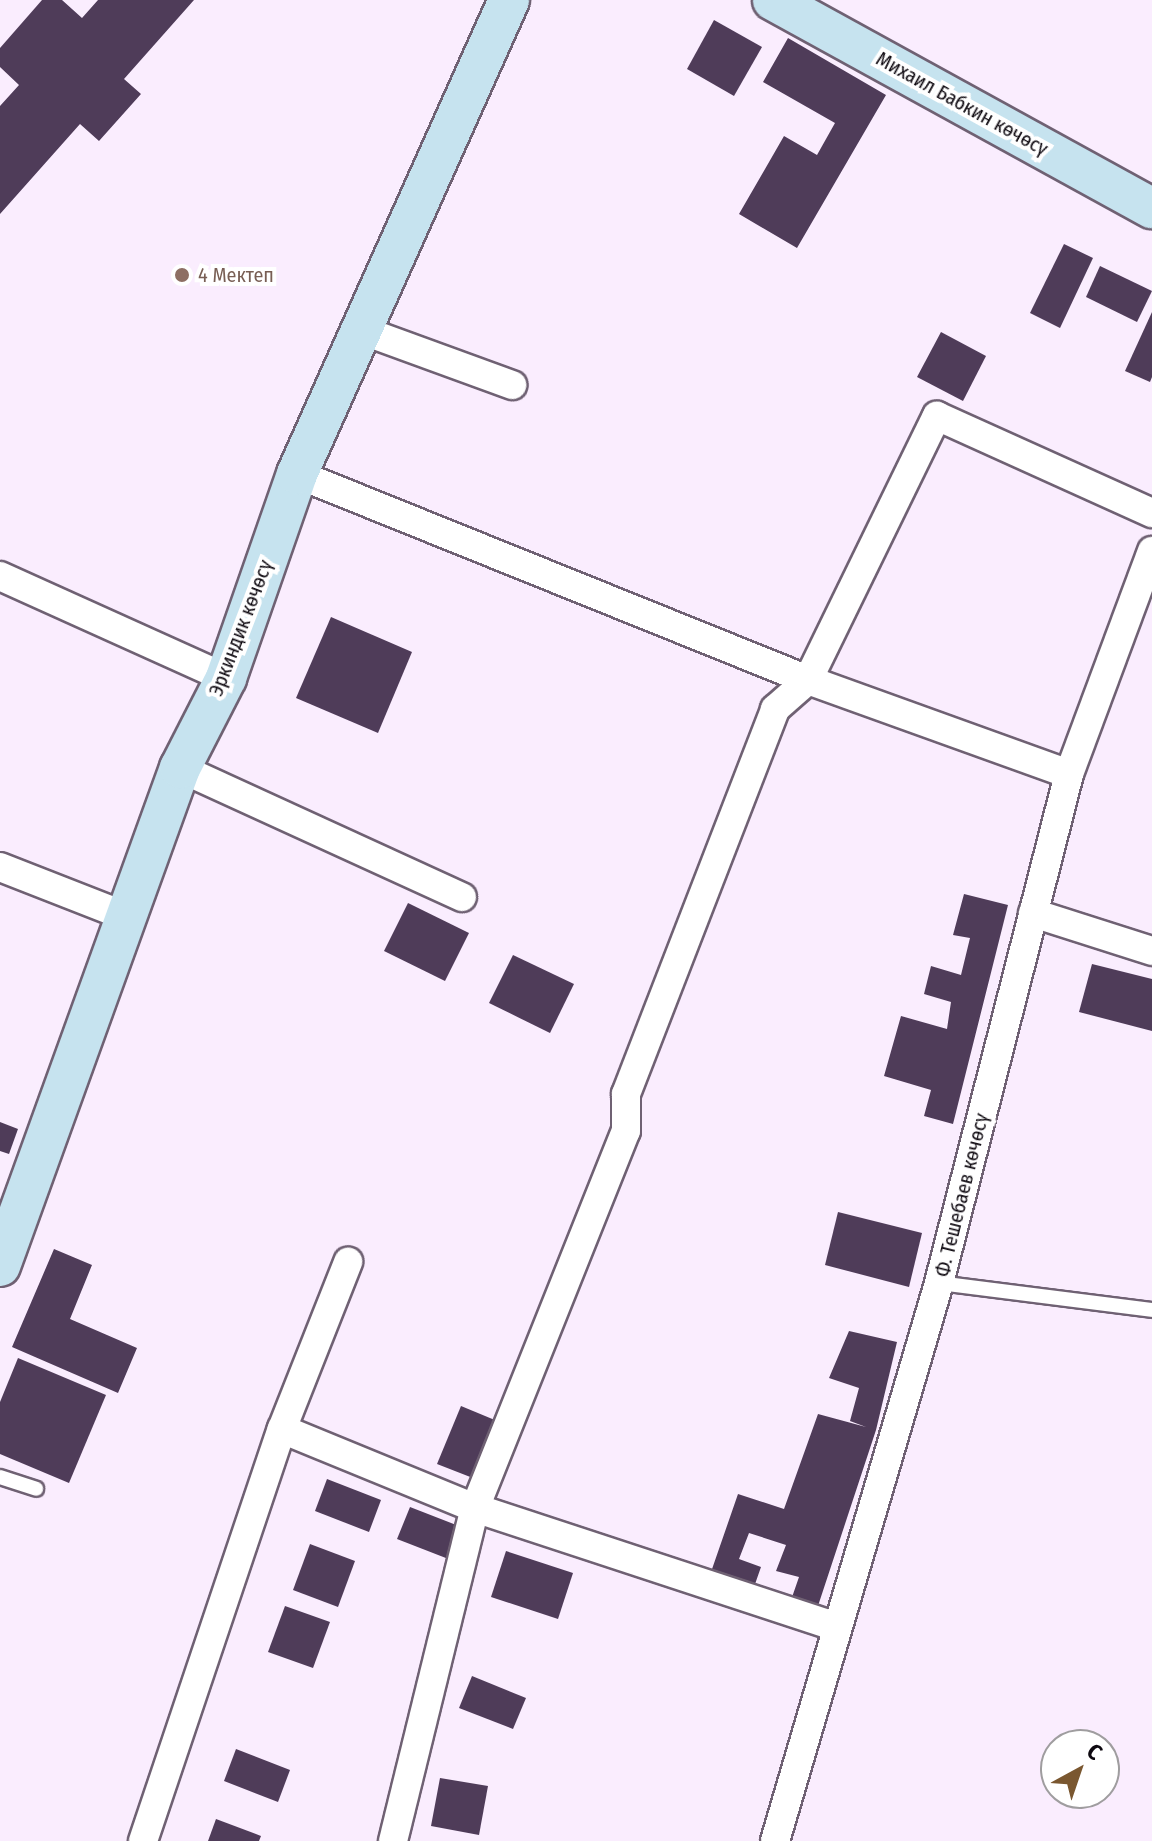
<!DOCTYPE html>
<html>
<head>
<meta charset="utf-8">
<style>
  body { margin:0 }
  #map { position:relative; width:1152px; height:1841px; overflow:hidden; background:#faedfe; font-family:"Fira Sans Condensed",sans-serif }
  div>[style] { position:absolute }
  .building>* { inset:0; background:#4f3c59 }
  .roads { filter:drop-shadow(2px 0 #6f6173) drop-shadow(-2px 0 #6f6173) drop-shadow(0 2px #6f6173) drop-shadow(0 -2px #6f6173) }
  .lane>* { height:14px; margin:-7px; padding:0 7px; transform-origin:7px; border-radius:7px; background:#fff }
  .street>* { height:28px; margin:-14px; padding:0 14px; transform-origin:14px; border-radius:14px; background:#fff }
  .secondary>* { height:40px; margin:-20px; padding:0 20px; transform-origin:20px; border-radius:20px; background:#c6e3ef }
  .dots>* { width:22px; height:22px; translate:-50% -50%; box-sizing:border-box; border:4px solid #fff; border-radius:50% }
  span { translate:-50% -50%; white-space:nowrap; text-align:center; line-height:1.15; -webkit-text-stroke:8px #fff; paint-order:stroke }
  .street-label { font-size:20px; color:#0e0910 }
  .education-label { font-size:20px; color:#785e54 }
  .left { translate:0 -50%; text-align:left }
  .north { position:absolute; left:1040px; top:1729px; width:80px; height:80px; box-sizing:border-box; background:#fff; border:2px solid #9f9d9f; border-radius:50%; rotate:40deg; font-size:22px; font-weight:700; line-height:32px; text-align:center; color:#0e0910 }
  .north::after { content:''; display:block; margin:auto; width:28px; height:36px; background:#7a5730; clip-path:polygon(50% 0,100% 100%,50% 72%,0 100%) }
</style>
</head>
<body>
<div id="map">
  <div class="building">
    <div style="clip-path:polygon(42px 0,62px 0,82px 18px,98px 0,194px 0,124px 79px,141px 94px,99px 141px,80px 124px,0 214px,0 106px,19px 85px,0 67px,0 48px)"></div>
    <div style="clip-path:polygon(714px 20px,762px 47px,734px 96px,687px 69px)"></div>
    <div style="clip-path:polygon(788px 38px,886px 95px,797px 248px,739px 214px,784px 136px,817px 155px,835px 123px,763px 82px)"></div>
    <div style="clip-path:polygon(1064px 244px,1093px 258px,1060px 328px,1030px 313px)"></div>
    <div style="clip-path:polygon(1100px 266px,1152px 291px,1137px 322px,1086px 297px)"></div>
    <div style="clip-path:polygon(1152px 312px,1152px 377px,1150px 382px,1125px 371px)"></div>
    <div style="clip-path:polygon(941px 332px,986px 356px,963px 401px,917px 377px)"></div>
    <div style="clip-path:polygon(331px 617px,412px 652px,378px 733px,296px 698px)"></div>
    <div style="clip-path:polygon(964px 894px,1008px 905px,953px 1124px,924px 1116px,931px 1090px,884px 1076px,901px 1016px,947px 1029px,951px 1002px,924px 994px,931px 966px,961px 975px,970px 938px,953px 935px)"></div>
    <div style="clip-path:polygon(408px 903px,469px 933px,445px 981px,384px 951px)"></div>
    <div style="clip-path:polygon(513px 955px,574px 984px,550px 1033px,489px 1003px)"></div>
    <div style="clip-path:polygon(1092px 964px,1152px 979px,1152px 1031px,1079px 1012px)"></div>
    <div style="clip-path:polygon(0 1122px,18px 1129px,9px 1154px,0 1151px)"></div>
    <div style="clip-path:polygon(838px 1212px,922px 1233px,909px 1287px,825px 1265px)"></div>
    <div style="clip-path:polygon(54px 1249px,92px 1265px,70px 1319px,137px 1348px,118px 1393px,12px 1347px)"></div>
    <div style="clip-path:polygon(849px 1331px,897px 1342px,876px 1430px,816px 1612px,790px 1603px,799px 1577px,776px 1571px,786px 1545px,749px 1533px,739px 1559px,761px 1567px,754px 1587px,711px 1572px,738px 1494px,784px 1509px,818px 1414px,866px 1427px,850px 1421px,859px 1388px,829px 1378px)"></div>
    <div style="clip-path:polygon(18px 1358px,106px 1395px,69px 1483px,0 1454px,0 1402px)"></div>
    <div style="clip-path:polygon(461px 1406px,502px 1423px,478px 1480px,437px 1464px)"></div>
    <div style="clip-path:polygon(327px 1479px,381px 1500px,369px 1532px,315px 1511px)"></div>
    <div style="clip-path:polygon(410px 1507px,464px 1528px,451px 1560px,397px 1539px)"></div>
    <div style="clip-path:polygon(310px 1544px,355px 1561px,338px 1607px,293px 1590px)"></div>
    <div style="clip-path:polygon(506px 1551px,573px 1573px,558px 1619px,491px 1597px)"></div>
    <div style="clip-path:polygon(285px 1606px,330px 1622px,313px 1668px,268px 1652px)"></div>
    <div style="clip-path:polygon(472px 1676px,526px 1698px,513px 1729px,459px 1708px)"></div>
    <div style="clip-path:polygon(236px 1749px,290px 1770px,278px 1802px,224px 1781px)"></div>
    <div style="clip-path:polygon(440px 1778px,488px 1786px,479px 1835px,431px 1826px)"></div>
    <div style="clip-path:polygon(216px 1819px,261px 1836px,259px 1841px,208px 1841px)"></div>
  </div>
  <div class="roads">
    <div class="lane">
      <div style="left:939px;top:1283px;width:215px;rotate:7.2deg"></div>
      <div style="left:0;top:1477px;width:38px;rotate:18deg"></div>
    </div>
    <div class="street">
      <div style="left:361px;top:330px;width:161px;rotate:20deg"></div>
      <div style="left:297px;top:474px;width:551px;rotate:21.96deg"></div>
      <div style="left:808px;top:680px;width:277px;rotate:19.8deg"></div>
      <div style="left:0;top:576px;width:248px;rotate:24.3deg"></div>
      <div style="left:180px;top:768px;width:310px;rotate:24.6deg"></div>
      <div style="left:0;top:867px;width:140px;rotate:21.4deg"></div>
      <div style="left:1033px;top:913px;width:125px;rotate:17.7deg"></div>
      <div style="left:282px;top:1429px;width:209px;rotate:22.3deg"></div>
      <div style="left:475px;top:1508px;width:381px;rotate:18.2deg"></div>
      <div style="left:143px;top:1841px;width:435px;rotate:-71.4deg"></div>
      <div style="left:282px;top:1429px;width:180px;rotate:-68.4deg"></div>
      <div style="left:393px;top:1841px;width:343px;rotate:-76.2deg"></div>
      <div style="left:475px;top:1508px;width:406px;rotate:-68.2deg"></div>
      <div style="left:626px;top:1131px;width:37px;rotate:-90deg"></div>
      <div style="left:626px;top:1094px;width:413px;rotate:-68.8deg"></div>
      <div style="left:775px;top:709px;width:44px;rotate:-41.3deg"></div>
      <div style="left:808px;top:680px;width:294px;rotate:-64deg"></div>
      <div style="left:937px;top:416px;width:236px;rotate:24.3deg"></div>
      <div style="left:775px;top:1841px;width:582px;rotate:-73.62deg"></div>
      <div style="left:939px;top:1283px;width:525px;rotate:-75.67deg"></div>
      <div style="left:1069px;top:774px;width:238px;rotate:-69.6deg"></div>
    </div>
    <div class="secondary">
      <div style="left:773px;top:0;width:432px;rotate:28.8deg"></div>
      <div style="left:0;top:1266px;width:530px;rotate:-70.13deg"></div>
      <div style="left:180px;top:768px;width:101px;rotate:-62.9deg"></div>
      <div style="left:226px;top:678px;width:216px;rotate:-70.8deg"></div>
      <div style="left:297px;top:474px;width:519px;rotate:-65.9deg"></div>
    </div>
  </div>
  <div class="dots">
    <div style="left:182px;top:275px;background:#8d6e63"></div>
  </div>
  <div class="street-label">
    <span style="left:962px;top:104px;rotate:29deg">Михаил Бабкин көчөсү</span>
    <span style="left:241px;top:628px;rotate:-69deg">Эркиндик көчөсү</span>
    <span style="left:962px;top:1195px;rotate:-76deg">Ф. Тешебаев көчөсү</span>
  </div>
  <div class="education-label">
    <span class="left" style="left:198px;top:275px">4 Мектеп</span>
  </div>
  <div class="north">С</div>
</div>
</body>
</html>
